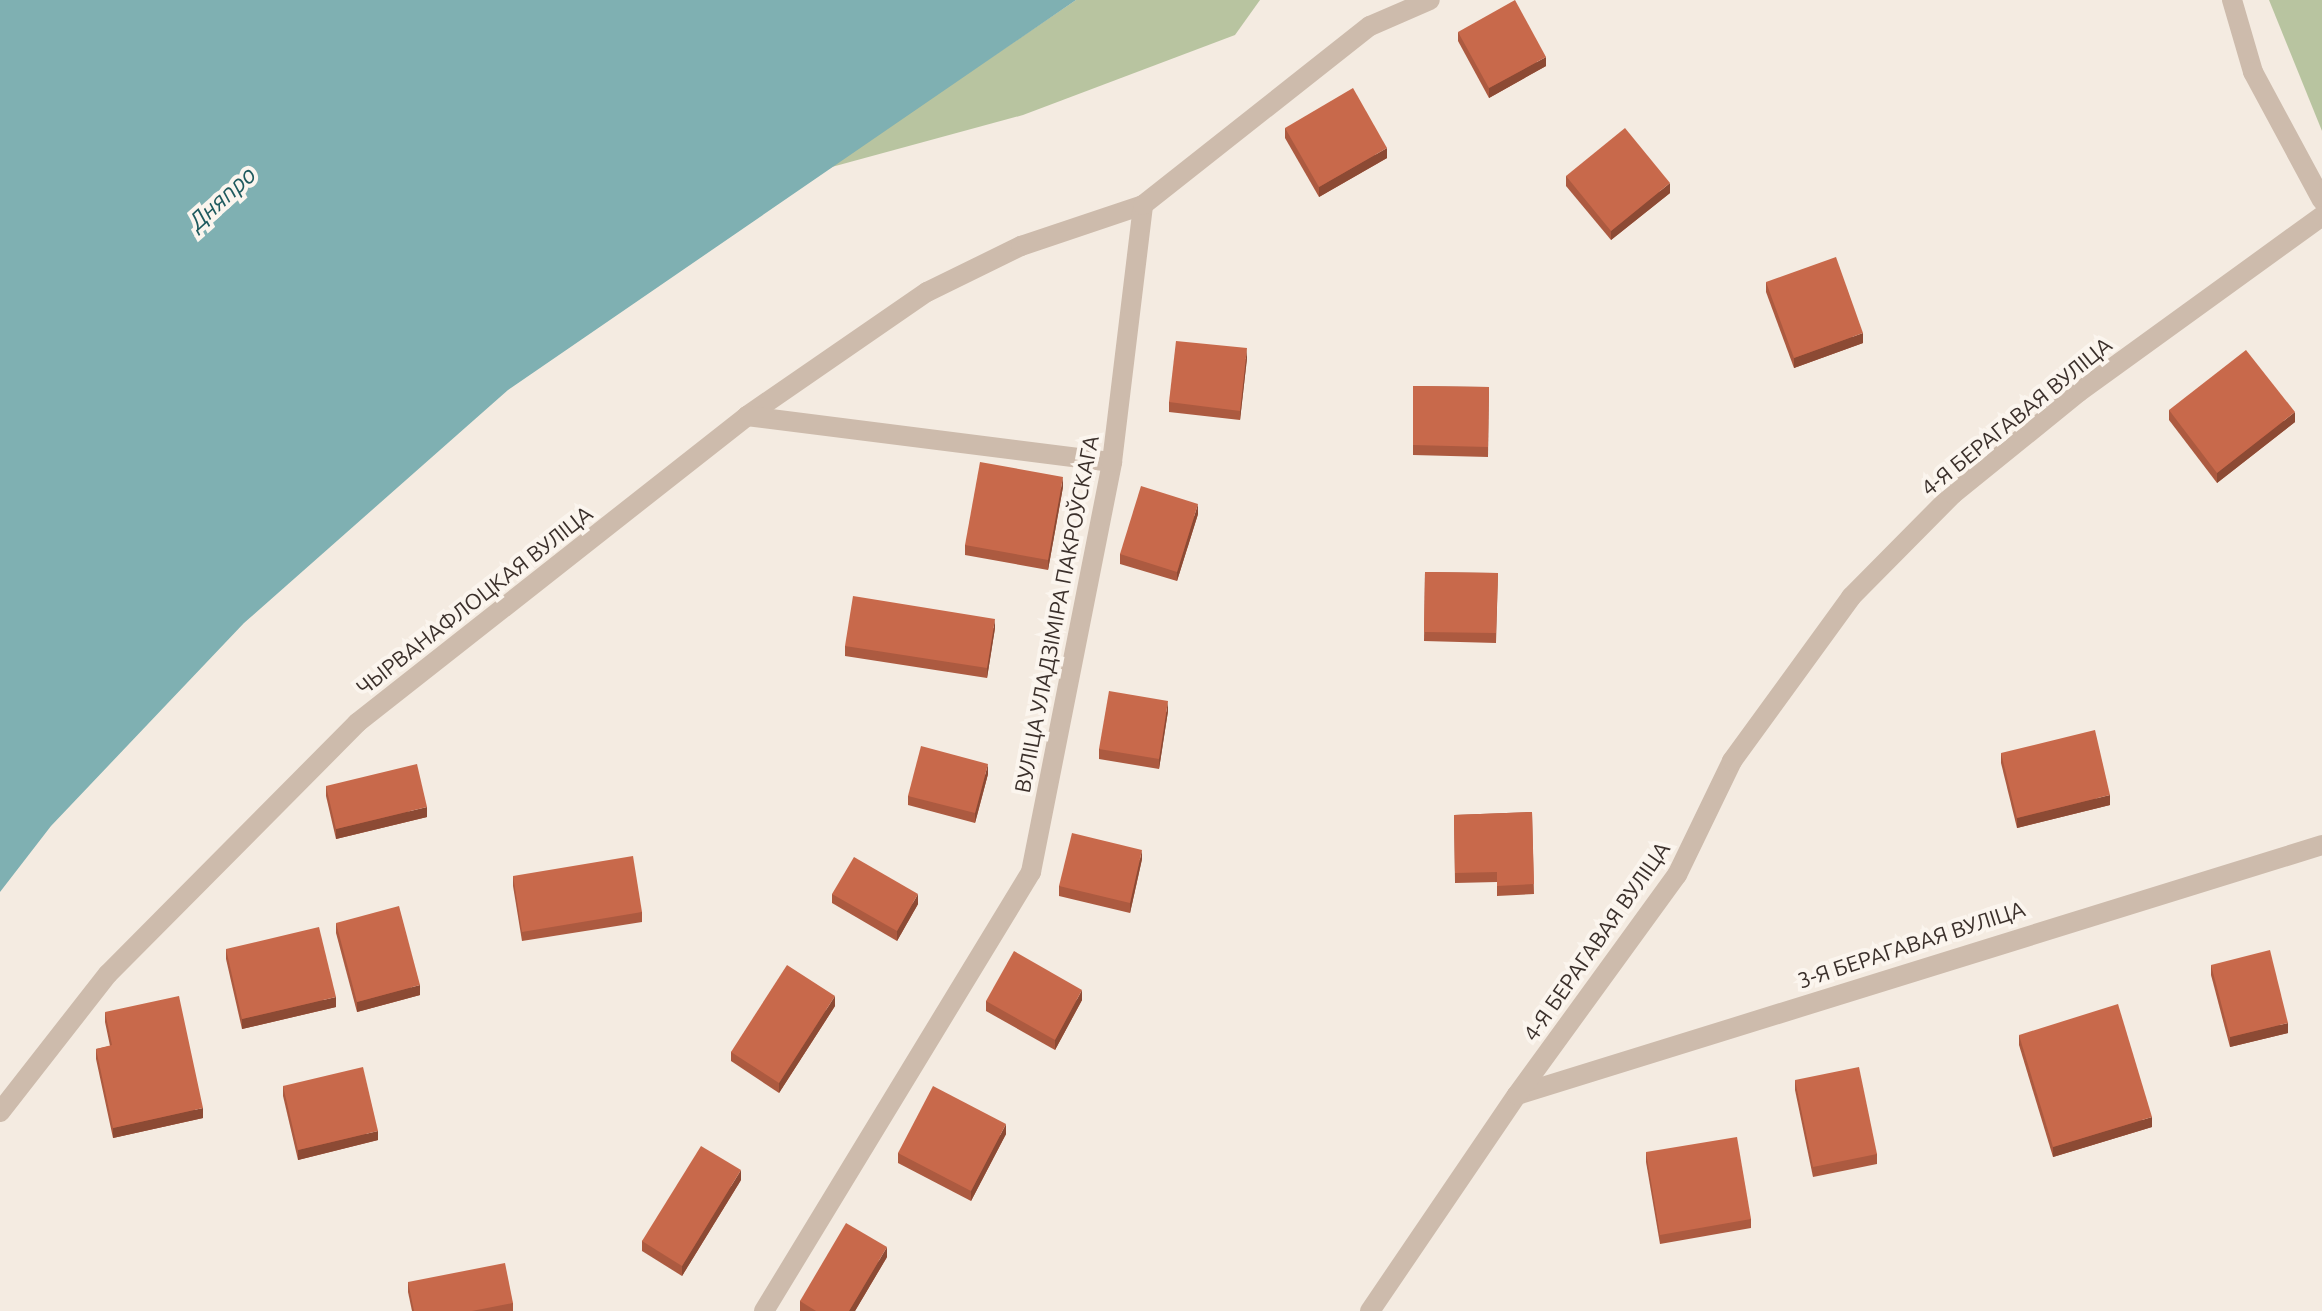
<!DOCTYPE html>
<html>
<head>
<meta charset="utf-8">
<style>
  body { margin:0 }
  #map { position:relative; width:2322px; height:1311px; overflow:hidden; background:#f4ebe1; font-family:Ubuntu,sans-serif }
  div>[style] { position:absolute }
  .green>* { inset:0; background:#b8c4a0 }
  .water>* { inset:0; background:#7fb0b2 }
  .minor>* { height:20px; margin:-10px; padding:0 10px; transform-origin:10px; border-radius:10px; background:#cdbbac }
  .wall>* { inset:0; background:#ac5a40 }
  .shaded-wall>* { inset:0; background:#8c4a34 }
  .building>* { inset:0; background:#c8694b }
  span { translate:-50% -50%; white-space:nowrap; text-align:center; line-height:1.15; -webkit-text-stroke:8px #fbf5ee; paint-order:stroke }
  .street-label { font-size:22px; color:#3b302b }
  .water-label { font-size:24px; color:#1f5a5e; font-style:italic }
</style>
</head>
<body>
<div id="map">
  <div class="green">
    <div style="clip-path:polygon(1076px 0,1260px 0,1235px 35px,1023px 115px,828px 168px)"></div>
    <div style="clip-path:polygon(2269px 0,2322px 0,2322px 131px)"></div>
  </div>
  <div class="water">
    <div style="clip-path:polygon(0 0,1076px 0,508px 390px,244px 623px,51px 826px,0 892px)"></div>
  </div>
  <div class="minor">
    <div style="left:2232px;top:0;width:75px;rotate:73.7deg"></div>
    <div style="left:2253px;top:72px;width:145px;rotate:61.7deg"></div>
    <div style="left:747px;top:416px;width:219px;rotate:-34.6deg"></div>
    <div style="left:927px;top:292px;width:105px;rotate:-26.1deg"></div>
    <div style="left:1021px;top:246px;width:129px;rotate:-18.6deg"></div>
    <div style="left:1517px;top:1095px;width:843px;rotate:-17.25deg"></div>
    <div style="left:0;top:1112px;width:175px;rotate:-52deg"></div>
    <div style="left:108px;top:974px;width:354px;rotate:-45.2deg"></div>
    <div style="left:357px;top:723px;width:496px;rotate:-38.2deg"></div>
    <div style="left:747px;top:416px;width:368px;rotate:7.2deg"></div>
    <div style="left:764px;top:1311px;width:514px;rotate:-58.69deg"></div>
    <div style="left:1031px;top:872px;width:418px;rotate:-78.8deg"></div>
    <div style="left:1112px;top:462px;width:259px;rotate:-83.1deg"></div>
    <div style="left:1143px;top:205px;width:289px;rotate:-38.3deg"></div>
    <div style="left:1370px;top:26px;width:65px;rotate:-23.4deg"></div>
    <div style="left:1370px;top:1311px;width:261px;rotate:-55.8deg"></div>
    <div style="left:1517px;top:1095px;width:272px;rotate:-54deg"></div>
    <div style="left:1677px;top:875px;width:127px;rotate:-64.2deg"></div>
    <div style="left:1732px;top:761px;width:203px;rotate:-54deg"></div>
    <div style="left:1851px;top:597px;width:145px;rotate:-45.3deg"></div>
    <div style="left:1953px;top:494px;width:162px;rotate:-39deg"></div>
    <div style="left:2079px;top:392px;width:300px;rotate:-35.9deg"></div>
  </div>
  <div class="wall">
    <div style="clip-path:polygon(1458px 32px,1546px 66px,1489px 98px,1458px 41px)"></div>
    <div style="clip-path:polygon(1285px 128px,1387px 158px,1319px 197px,1285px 138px)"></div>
    <div style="clip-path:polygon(1566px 176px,1670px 193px,1611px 240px,1566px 186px)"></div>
    <div style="clip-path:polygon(1766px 282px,1863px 343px,1794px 368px,1766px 292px)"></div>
    <div style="clip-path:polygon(1247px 358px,1240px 420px,1169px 412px,1169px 402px)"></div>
    <div style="clip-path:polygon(1413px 386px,1489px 387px,1488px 457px,1413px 455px)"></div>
    <div style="clip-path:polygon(2169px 410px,2295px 422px,2217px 483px,2169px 420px)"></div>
    <div style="clip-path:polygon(1063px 487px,1048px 570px,965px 555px,965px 545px)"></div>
    <div style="clip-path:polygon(1198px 514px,1177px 581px,1120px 564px,1120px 554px)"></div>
    <div style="clip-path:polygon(1425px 572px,1498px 573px,1496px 643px,1424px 641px)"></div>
    <div style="clip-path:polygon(995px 628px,987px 678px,845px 656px,845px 646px)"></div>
    <div style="clip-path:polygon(1168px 711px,1159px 769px,1099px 759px,1099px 749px)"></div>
    <div style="clip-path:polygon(2001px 753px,2110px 805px,2017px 828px,2001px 763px)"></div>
    <div style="clip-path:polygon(988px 774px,975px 823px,908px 805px,908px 796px)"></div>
    <div style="clip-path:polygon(326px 786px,427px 817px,336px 839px,326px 796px)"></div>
    <div style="clip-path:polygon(1532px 812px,1534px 894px,1497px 896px,1497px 882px,1455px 883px,1454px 815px)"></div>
    <div style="clip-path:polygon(1142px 859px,1130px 913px,1059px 896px,1059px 886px)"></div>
    <div style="clip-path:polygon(513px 876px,642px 912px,642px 922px,522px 941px,513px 886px)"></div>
    <div style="clip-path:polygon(832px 894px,918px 904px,897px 941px,832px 903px)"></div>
    <div style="clip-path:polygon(336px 923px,420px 995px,357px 1012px,336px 933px)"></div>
    <div style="clip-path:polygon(226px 949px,336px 1007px,242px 1029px,226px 959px)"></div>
    <div style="clip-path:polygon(2211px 965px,2288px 1033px,2230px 1047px,2211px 975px)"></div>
    <div style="clip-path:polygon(1082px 1000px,1055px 1050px,986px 1011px,986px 1001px)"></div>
    <div style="clip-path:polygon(835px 1006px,779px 1093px,731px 1061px,731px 1052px)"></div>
    <div style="clip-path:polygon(105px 1012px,203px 1118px,113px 1138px,96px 1059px,96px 1049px,110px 1046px,105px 1022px)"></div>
    <div style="clip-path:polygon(2019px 1035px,2152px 1127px,2053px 1157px,2019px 1045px)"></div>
    <div style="clip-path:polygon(1795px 1080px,1877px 1154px,1877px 1164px,1813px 1177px,1795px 1090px)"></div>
    <div style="clip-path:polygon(283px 1086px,378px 1140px,298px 1160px,283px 1096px)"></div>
    <div style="clip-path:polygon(1006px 1134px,971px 1201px,898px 1163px,898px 1153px)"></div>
    <div style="clip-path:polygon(1646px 1152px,1751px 1219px,1751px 1228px,1660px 1244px,1646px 1162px)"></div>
    <div style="clip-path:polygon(741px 1180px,682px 1276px,642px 1251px,642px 1241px)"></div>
    <div style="clip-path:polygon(887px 1257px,855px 1311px,800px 1311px,800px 1301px)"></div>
    <div style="clip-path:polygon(408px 1282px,513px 1303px,513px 1311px,412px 1311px,408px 1292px)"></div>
  </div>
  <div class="shaded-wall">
    <div style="clip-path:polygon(1546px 57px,1546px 66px,1489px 98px,1489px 88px)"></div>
    <div style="clip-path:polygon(1387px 148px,1387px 158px,1319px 197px,1319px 187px)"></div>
    <div style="clip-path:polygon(1670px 183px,1670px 193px,1611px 240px,1611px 231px)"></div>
    <div style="clip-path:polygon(1863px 333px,1863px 343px,1794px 368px,1794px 358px)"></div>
    <div style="clip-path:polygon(1247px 348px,1247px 358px,1240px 420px,1240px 411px)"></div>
    <div style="clip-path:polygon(2295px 412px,2295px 422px,2217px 483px,2217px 473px)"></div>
    <div style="clip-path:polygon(1063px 477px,1063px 487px,1048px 570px,1048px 560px)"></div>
    <div style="clip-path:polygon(1198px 504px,1198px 514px,1177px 581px,1177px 572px)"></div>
    <div style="clip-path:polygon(995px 619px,995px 628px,987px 678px,987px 668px)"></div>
    <div style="clip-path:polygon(1168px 701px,1168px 711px,1159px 769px,1159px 759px)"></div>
    <div style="clip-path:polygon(988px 764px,988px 774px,975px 823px,975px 813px)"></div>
    <div style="clip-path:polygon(2110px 795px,2110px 805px,2017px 828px,2017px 818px)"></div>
    <div style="clip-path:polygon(427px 807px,427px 817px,336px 839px,336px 829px)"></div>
    <div style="clip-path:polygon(1142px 850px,1142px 859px,1130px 913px,1130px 903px)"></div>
    <div style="clip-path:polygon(918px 894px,918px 904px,897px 941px,897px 931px)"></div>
    <div style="clip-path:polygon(420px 985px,420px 995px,357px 1012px,357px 1002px)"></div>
    <div style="clip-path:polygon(1082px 990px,1082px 1000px,1055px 1050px,1055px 1040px)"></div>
    <div style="clip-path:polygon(835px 996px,835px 1006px,779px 1093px,779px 1083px)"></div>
    <div style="clip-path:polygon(336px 997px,336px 1007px,242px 1029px,242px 1019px)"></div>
    <div style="clip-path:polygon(2288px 1023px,2288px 1033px,2230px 1047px,2230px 1037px)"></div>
    <div style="clip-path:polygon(203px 1108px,203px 1118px,113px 1138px,113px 1128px)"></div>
    <div style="clip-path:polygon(2152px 1117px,2152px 1127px,2053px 1157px,2053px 1147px)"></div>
    <div style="clip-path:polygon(1006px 1124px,1006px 1134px,971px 1201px,971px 1191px)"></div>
    <div style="clip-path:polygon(378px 1131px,378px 1140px,298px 1160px,298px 1150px)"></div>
    <div style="clip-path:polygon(741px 1170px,741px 1180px,682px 1276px,682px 1266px)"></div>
    <div style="clip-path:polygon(887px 1247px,887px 1257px,855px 1311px,849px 1311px)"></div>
  </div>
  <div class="building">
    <div style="clip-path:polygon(1515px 0,1546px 57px,1489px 88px,1458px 32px)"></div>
    <div style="clip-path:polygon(1353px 88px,1387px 148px,1319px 187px,1285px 128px)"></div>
    <div style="clip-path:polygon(1625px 128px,1670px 183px,1611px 231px,1566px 176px)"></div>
    <div style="clip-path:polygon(1836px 257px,1863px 333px,1794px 358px,1766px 282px)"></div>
    <div style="clip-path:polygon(1176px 341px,1247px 348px,1240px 411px,1169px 402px)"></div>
    <div style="clip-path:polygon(2246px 350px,2295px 412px,2217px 473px,2169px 410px)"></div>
    <div style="clip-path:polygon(1413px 386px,1489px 387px,1488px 447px,1413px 445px)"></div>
    <div style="clip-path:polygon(980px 462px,1063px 477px,1048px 560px,965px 545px)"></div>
    <div style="clip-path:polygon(1141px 486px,1198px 504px,1177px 572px,1120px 554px)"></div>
    <div style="clip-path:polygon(1425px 572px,1498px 573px,1496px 633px,1424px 632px)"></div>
    <div style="clip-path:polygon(853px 596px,995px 619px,987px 668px,845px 646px)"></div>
    <div style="clip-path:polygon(1109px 691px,1168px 701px,1159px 759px,1099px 749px)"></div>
    <div style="clip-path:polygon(2095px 730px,2110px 795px,2017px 818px,2001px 753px)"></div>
    <div style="clip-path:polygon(921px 746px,988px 764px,975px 813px,908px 796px)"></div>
    <div style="clip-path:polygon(417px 764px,427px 807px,336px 829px,326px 786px)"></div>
    <div style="clip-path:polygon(1532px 812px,1534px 884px,1497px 886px,1497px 872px,1455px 873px,1454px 815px)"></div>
    <div style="clip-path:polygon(1072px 833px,1142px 850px,1130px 903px,1059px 886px)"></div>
    <div style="clip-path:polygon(633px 856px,642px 912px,522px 932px,513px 876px)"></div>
    <div style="clip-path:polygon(854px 857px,918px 894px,897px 931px,832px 894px)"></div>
    <div style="clip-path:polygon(399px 906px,420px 985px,357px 1002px,336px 923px)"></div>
    <div style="clip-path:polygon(319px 927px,336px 997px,242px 1019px,226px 949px)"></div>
    <div style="clip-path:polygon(2270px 950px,2288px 1023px,2230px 1037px,2211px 965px)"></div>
    <div style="clip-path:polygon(1014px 951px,1082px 990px,1055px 1040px,986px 1001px)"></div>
    <div style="clip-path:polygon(787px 965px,835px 996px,779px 1083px,731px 1052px)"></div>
    <div style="clip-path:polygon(179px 996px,203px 1108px,113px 1128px,96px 1049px,112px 1045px,105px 1012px)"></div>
    <div style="clip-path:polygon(2118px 1004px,2152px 1117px,2053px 1147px,2019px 1035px)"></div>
    <div style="clip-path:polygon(363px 1067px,378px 1131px,298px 1150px,283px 1086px)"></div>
    <div style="clip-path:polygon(1859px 1067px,1877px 1154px,1813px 1167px,1795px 1080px)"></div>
    <div style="clip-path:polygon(933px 1086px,1006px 1124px,971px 1191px,898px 1153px)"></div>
    <div style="clip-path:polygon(1737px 1137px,1751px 1219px,1660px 1235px,1646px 1152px)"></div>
    <div style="clip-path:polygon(701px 1146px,741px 1170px,682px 1266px,642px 1241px)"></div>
    <div style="clip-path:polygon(846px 1223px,887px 1247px,849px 1311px,816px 1311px,800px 1301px)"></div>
    <div style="clip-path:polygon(505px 1263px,513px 1303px,472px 1311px,414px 1311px,408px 1282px)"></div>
  </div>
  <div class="street-label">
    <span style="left:2016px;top:416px;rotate:-39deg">4-Я БЕРАГАВАЯ ВУЛІЦА</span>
    <span style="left:474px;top:600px;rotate:-38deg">ЧЫРВАНАФЛОЦКАЯ ВУЛІЦА</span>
    <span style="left:1056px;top:614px;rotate:-79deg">ВУЛІЦА УЛАДЗІМІРА ПАКРОЎСКАГА</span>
    <span style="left:1596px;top:941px;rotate:-55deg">4-Я БЕРАГАВАЯ ВУЛІЦА</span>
    <span style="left:1911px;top:944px;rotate:-18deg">3-Я БЕРАГАВАЯ ВУЛІЦА</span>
  </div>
  <div class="water-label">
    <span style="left:222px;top:198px;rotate:-42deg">Дняпро</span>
  </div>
</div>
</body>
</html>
